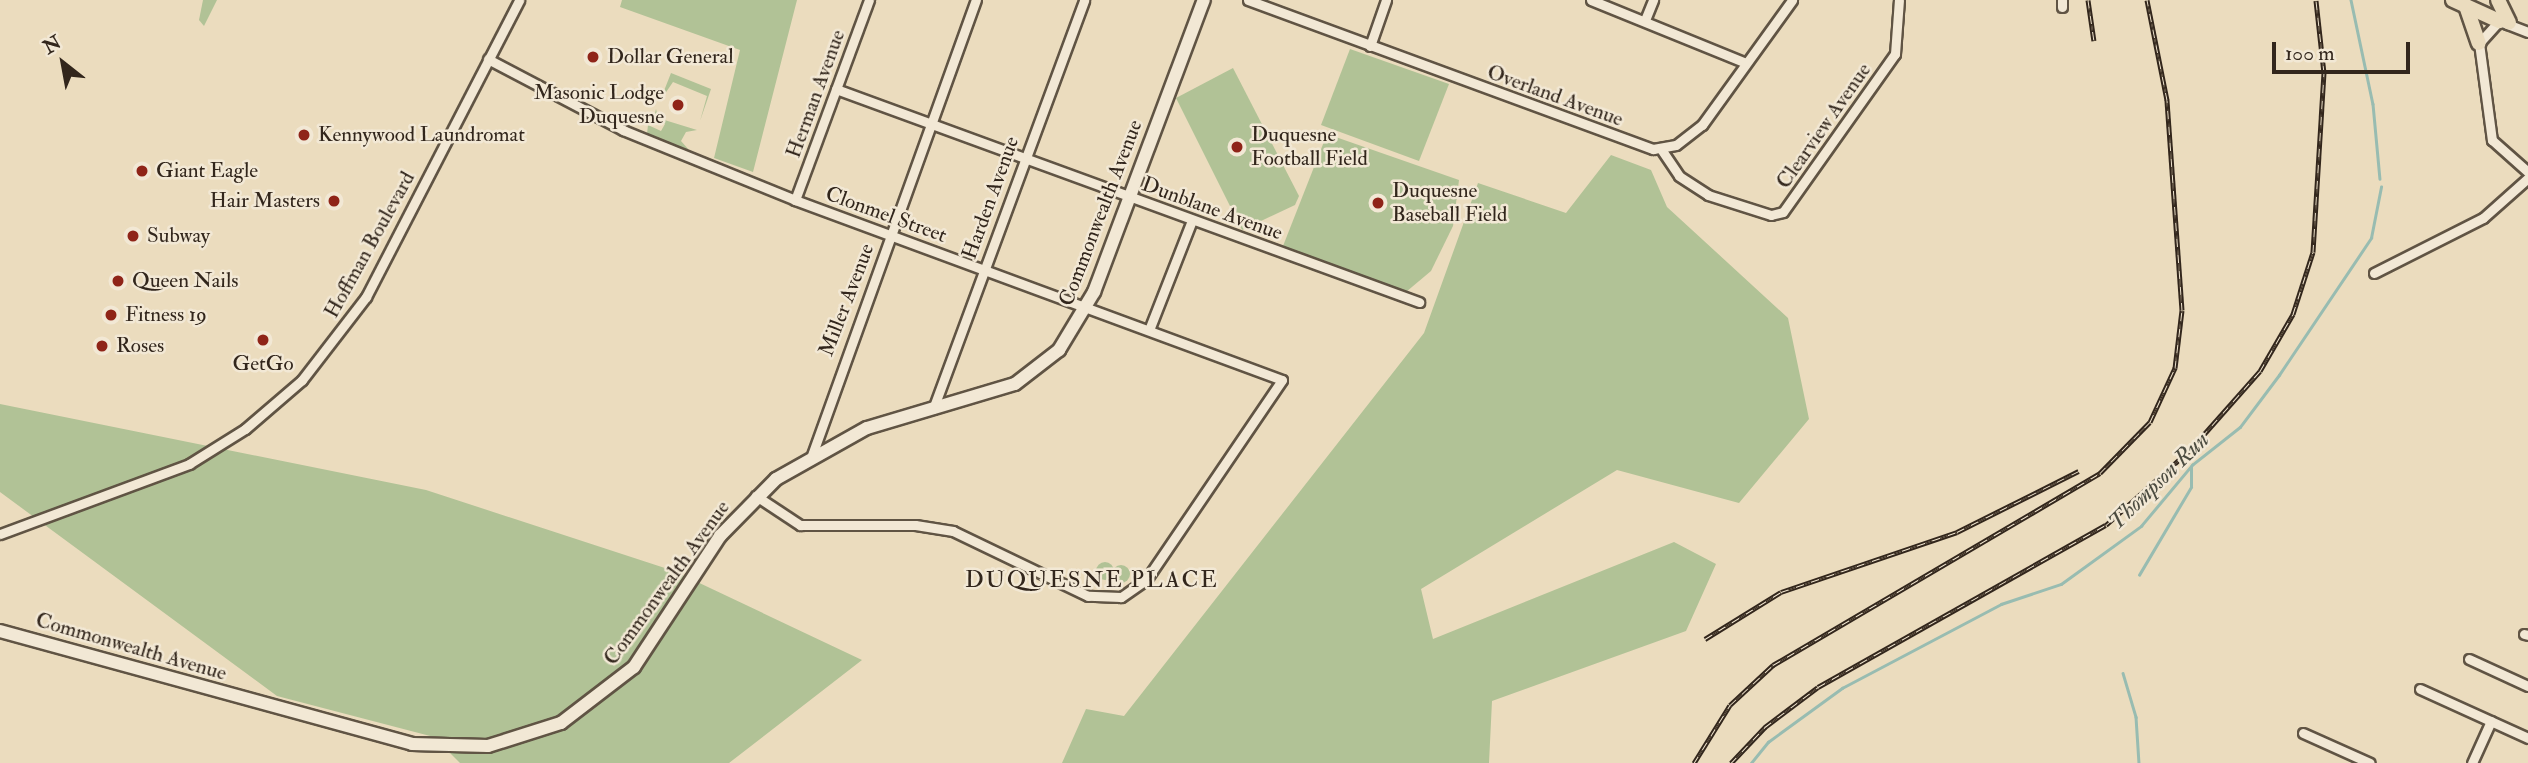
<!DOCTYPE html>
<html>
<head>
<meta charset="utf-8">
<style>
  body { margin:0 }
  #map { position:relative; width:2528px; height:763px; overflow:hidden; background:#ebdcbe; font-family:"IM FELL Double Pica",serif }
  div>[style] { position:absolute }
  .green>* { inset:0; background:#b1c296 }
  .round { border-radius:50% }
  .stream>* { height:2.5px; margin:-1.25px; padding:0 1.25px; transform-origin:1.25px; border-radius:1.25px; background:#98bcb1 }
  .roads { filter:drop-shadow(2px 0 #605444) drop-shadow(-2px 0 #605444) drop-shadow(0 2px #605444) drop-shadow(0 -2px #605444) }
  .street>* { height:9px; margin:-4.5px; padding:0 4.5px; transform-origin:4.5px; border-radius:4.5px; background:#f2e8d5 }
  .secondary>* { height:12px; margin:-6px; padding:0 6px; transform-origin:6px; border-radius:6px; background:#f2e8d5 }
  .primary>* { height:14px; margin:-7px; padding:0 7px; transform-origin:7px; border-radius:7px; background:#ebdcbe }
  .rail>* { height:5px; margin-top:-2.5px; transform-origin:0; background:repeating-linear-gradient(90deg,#f2e8d5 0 8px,#32261c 0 16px); box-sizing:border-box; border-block:2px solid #32261c }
  .dots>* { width:19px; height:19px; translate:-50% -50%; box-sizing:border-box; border:4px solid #f2e8d5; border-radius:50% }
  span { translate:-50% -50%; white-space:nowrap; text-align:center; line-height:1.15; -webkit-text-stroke:5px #f2e8d5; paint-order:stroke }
  .poi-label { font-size:21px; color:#32261c }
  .left { translate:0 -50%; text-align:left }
  .right { translate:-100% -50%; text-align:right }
  .street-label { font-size:21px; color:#32261c }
  .water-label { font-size:23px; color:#4c4c41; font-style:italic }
  .neighbourhood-label { font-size:23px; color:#32261c; letter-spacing:2px }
  .north { position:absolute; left:28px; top:28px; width:70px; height:70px; -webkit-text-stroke:5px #f2e8d5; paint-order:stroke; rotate:329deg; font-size:19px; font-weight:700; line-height:28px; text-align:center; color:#32261c }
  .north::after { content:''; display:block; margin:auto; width:24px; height:32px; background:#32261c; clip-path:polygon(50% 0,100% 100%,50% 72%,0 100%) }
  .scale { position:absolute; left:2272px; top:42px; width:138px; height:32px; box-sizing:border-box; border:4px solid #32261c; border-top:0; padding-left:9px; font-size:21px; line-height:24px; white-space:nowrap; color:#32261c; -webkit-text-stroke:5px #f2e8d5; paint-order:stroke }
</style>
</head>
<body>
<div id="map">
  <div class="green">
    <div style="clip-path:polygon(203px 0,217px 0,204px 26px,199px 20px)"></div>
    <div style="clip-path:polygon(622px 0,797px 0,753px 172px,714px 158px,740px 50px,620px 7px)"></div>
    <div style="clip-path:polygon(1350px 49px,1449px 84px,1419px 161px,1321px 125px)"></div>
    <div style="clip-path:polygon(1233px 68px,1299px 196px,1295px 205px,1242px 230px,1176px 98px)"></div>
    <div style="clip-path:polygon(671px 73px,711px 89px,700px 121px,707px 96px,673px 82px,660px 101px)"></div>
    <div style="clip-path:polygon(656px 109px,658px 118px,697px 130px,686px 132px,681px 141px,689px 150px,647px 134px,648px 125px,661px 131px,665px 124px,654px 117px)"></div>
    <div style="clip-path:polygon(1327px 134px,1459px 180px,1453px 226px,1431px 271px,1406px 292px,1283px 246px)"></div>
    <div style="clip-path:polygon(1611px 155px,1651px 170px,1667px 207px,1788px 318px,1809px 419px,1739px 503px,1617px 470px,1421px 589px,1433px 639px,1674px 542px,1716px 564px,1686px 631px,1492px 701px,1489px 763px,1062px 763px,1086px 709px,1124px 716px,1424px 333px,1478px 183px,1566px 213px)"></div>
    <div style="clip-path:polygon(0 404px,426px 490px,674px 571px,862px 660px,729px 763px,460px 763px,434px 737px,277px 696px,0 492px)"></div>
    <div class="round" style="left:1096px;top:562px;width:18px;height:18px"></div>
    <div class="round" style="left:1112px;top:565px;width:18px;height:18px"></div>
  </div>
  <div class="stream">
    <div style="left:2351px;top:0;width:106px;rotate:78.1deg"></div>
    <div style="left:2373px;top:104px;width:75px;rotate:84.7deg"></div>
    <div style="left:2139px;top:575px;width:102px;rotate:-59.4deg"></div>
    <div style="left:2191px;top:487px;width:20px;rotate:-90deg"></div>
    <div style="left:2123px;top:673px;width:46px;rotate:73.5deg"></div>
    <div style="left:2136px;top:717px;width:46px;rotate:86.3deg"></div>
    <div style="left:1751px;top:763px;width:27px;rotate:-51deg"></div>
    <div style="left:1768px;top:742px;width:92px;rotate:-36.1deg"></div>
    <div style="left:1842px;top:688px;width:180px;rotate:-27.8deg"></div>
    <div style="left:2001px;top:604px;width:63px;rotate:-18.4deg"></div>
    <div style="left:2061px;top:584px;width:99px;rotate:-35.9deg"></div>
    <div style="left:2141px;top:526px;width:80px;rotate:-50.1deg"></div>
    <div style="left:2192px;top:465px;width:61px;rotate:-38.4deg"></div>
    <div style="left:2240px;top:427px;width:65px;rotate:-53.1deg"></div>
    <div style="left:2279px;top:375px;width:165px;rotate:-56.1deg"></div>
    <div style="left:2371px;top:238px;width:52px;rotate:-78.9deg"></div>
  </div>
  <div class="roads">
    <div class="street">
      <div style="left:1248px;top:0;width:432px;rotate:20.2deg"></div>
      <div style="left:1653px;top:149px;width:23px;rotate:-10deg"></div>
      <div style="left:1676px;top:145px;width:33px;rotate:-38deg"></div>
      <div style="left:1702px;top:125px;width:154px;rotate:-54.2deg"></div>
      <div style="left:1591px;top:0;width:167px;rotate:22.1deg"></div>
      <div style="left:2062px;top:7px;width:7px;rotate:-90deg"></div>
      <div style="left:1645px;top:20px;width:22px;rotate:-68deg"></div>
      <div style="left:2528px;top:32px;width:31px;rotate:-159deg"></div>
      <div style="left:2499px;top:21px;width:30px;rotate:132deg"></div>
      <div style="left:2479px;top:43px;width:98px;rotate:82.4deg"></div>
      <div style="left:2492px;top:140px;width:48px;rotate:41.6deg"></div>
      <div style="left:1370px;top:46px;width:49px;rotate:-70.8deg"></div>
      <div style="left:488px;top:59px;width:153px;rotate:27.7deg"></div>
      <div style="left:623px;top:130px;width:186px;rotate:22.1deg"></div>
      <div style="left:795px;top:200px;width:519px;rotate:20.28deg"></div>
      <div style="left:1282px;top:380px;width:240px;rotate:124.2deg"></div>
      <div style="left:1147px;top:579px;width:32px;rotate:145deg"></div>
      <div style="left:1121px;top:597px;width:33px;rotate:-178deg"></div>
      <div style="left:1088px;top:596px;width:150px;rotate:-154.3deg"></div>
      <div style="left:953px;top:531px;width:38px;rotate:-171deg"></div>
      <div style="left:915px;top:525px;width:115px;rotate:180deg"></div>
      <div style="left:800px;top:525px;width:53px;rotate:-146.6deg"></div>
      <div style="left:836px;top:89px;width:621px;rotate:20.07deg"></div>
      <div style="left:1661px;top:149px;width:32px;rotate:56deg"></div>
      <div style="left:1679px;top:176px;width:35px;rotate:33deg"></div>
      <div style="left:1708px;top:195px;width:66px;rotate:17.6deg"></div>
      <div style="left:1771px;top:215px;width:12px;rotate:-14deg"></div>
      <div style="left:1783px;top:212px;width:194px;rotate:-54.7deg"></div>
      <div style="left:1895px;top:54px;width:54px;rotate:-85.8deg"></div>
      <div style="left:795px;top:200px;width:213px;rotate:-69.7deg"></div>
      <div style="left:2374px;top:273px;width:122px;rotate:-26.8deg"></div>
      <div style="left:2483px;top:218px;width:60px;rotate:-41.6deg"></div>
      <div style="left:1149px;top:330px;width:118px;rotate:-68.6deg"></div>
      <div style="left:933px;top:409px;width:436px;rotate:-69.7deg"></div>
      <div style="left:812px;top:455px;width:484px;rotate:-70.2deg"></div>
      <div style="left:0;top:534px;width:202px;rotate:-20.3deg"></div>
      <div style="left:189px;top:464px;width:66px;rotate:-32deg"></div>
      <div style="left:245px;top:429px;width:75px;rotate:-40.7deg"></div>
      <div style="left:302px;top:380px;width:105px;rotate:-52.4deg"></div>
      <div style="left:366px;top:297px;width:334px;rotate:-62.7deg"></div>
      <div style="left:2524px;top:634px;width:4px;rotate:14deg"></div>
      <div style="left:2469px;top:659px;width:65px;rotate:24.6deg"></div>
      <div style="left:2420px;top:689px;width:119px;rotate:24.4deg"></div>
      <div style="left:2303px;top:733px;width:73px;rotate:24.1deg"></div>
      <div style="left:2472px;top:763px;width:46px;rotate:-65.7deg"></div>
    </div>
    <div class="secondary">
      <div style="left:0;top:631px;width:427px;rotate:15.3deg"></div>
      <div style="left:412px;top:744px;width:76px;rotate:1.5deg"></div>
      <div style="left:488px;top:746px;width:77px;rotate:-17.5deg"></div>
      <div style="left:561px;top:723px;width:92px;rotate:-37.5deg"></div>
      <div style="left:634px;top:667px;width:157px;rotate:-56.7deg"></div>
      <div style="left:720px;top:536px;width:80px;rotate:-45.5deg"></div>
      <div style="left:776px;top:479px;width:104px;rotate:-29.3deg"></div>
      <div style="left:867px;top:428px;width:154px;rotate:-16.6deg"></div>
      <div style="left:1015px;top:384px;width:56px;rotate:-37.7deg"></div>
      <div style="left:1059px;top:350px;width:68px;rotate:-58.9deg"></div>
      <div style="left:1094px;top:292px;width:312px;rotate:-69.4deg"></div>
    </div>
    <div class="primary">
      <div style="left:2453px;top:0;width:51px;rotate:24.5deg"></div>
      <div style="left:2498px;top:0;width:25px;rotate:64deg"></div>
      <div style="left:2466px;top:6px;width:39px;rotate:71deg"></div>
    </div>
  </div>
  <div class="rail">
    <div style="left:2088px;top:0;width:41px;rotate:81.7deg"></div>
    <div style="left:1705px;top:639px;width:89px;rotate:-31.7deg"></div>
    <div style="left:1781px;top:592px;width:186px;rotate:-18.8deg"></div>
    <div style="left:1957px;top:532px;width:136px;rotate:-26.6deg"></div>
    <div style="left:1694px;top:763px;width:68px;rotate:-58.2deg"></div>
    <div style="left:1730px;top:705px;width:59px;rotate:-42.9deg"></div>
    <div style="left:1773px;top:665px;width:379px;rotate:-30.4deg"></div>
    <div style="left:2100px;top:473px;width:71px;rotate:-45.6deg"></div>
    <div style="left:2150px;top:422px;width:60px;rotate:-65.2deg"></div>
    <div style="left:2175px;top:368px;width:58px;rotate:-83.1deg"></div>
    <div style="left:2182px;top:310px;width:211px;rotate:-94.1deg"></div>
    <div style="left:2167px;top:100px;width:102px;rotate:-101.3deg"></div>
    <div style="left:1731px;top:763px;width:50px;rotate:-46.6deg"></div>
    <div style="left:1765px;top:727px;width:66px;rotate:-37deg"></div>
    <div style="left:1818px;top:687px;width:330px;rotate:-29.4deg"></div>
    <div style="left:2106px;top:525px;width:114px;rotate:-41.8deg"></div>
    <div style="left:2191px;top:449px;width:104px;rotate:-48.5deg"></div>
    <div style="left:2260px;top:371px;width:66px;rotate:-59.9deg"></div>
    <div style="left:2293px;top:314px;width:65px;rotate:-72.1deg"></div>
    <div style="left:2313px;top:252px;width:179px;rotate:-86.5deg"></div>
    <div style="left:2324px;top:73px;width:73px;rotate:-96.3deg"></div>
  </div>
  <div class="dots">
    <div style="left:593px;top:57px;background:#8f2418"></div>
    <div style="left:678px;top:105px;background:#8f2418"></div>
    <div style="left:304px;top:135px;background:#8f2418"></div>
    <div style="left:1237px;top:147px;background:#8f2418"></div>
    <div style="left:142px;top:171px;background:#8f2418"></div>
    <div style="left:334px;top:201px;background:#8f2418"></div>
    <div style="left:1378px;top:203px;background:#8f2418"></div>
    <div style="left:133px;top:236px;background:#8f2418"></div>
    <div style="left:118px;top:281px;background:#8f2418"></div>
    <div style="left:111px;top:315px;background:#8f2418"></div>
    <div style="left:263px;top:340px;background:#8f2418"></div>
    <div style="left:102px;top:346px;background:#8f2418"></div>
  </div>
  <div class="poi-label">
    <span class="left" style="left:607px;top:57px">Dollar General</span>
    <span class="right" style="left:664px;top:105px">Masonic Lodge<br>Duquesne</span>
    <span class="left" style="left:318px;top:135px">Kennywood Laundromat</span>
    <span class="left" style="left:1251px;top:147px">Duquesne<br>Football Field</span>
    <span class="left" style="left:156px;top:171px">Giant Eagle</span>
    <span class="left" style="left:1392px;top:203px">Duquesne<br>Baseball Field</span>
    <span class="right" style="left:320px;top:201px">Hair Masters</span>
    <span class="left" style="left:147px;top:236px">Subway</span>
    <span class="left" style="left:132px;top:281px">Queen Nails</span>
    <span class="left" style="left:125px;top:315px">Fitness 19</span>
    <span class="left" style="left:116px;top:346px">Roses</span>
    <span style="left:263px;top:364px">GetGo</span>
  </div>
  <div class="street-label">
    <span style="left:816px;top:94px;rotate:-70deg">Herman Avenue</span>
    <span style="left:1555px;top:96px;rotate:20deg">Overland Avenue</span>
    <span style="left:1824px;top:126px;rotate:-55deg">Clearview Avenue</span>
    <span style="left:991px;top:198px;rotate:-70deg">Harden Avenue</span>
    <span style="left:1212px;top:209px;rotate:20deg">Dunblane Avenue</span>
    <span style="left:1101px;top:213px;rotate:-69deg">Commonwealth Avenue</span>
    <span style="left:886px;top:215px;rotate:20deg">Clonmel Street</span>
    <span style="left:370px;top:245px;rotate:-61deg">Hoffman Boulevard</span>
    <span style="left:847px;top:300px;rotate:-69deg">Miller Avenue</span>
    <span style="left:667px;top:583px;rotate:-54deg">Commonwealth Avenue</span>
    <span style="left:131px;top:647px;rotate:16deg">Commonwealth Avenue</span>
  </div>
  <div class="water-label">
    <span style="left:2159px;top:481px;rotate:-44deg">Thompson Run</span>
  </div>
  <div class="neighbourhood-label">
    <span style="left:1092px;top:580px">DUQUESNE PLACE</span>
  </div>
  <div class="north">N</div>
  <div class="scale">100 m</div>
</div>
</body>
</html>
